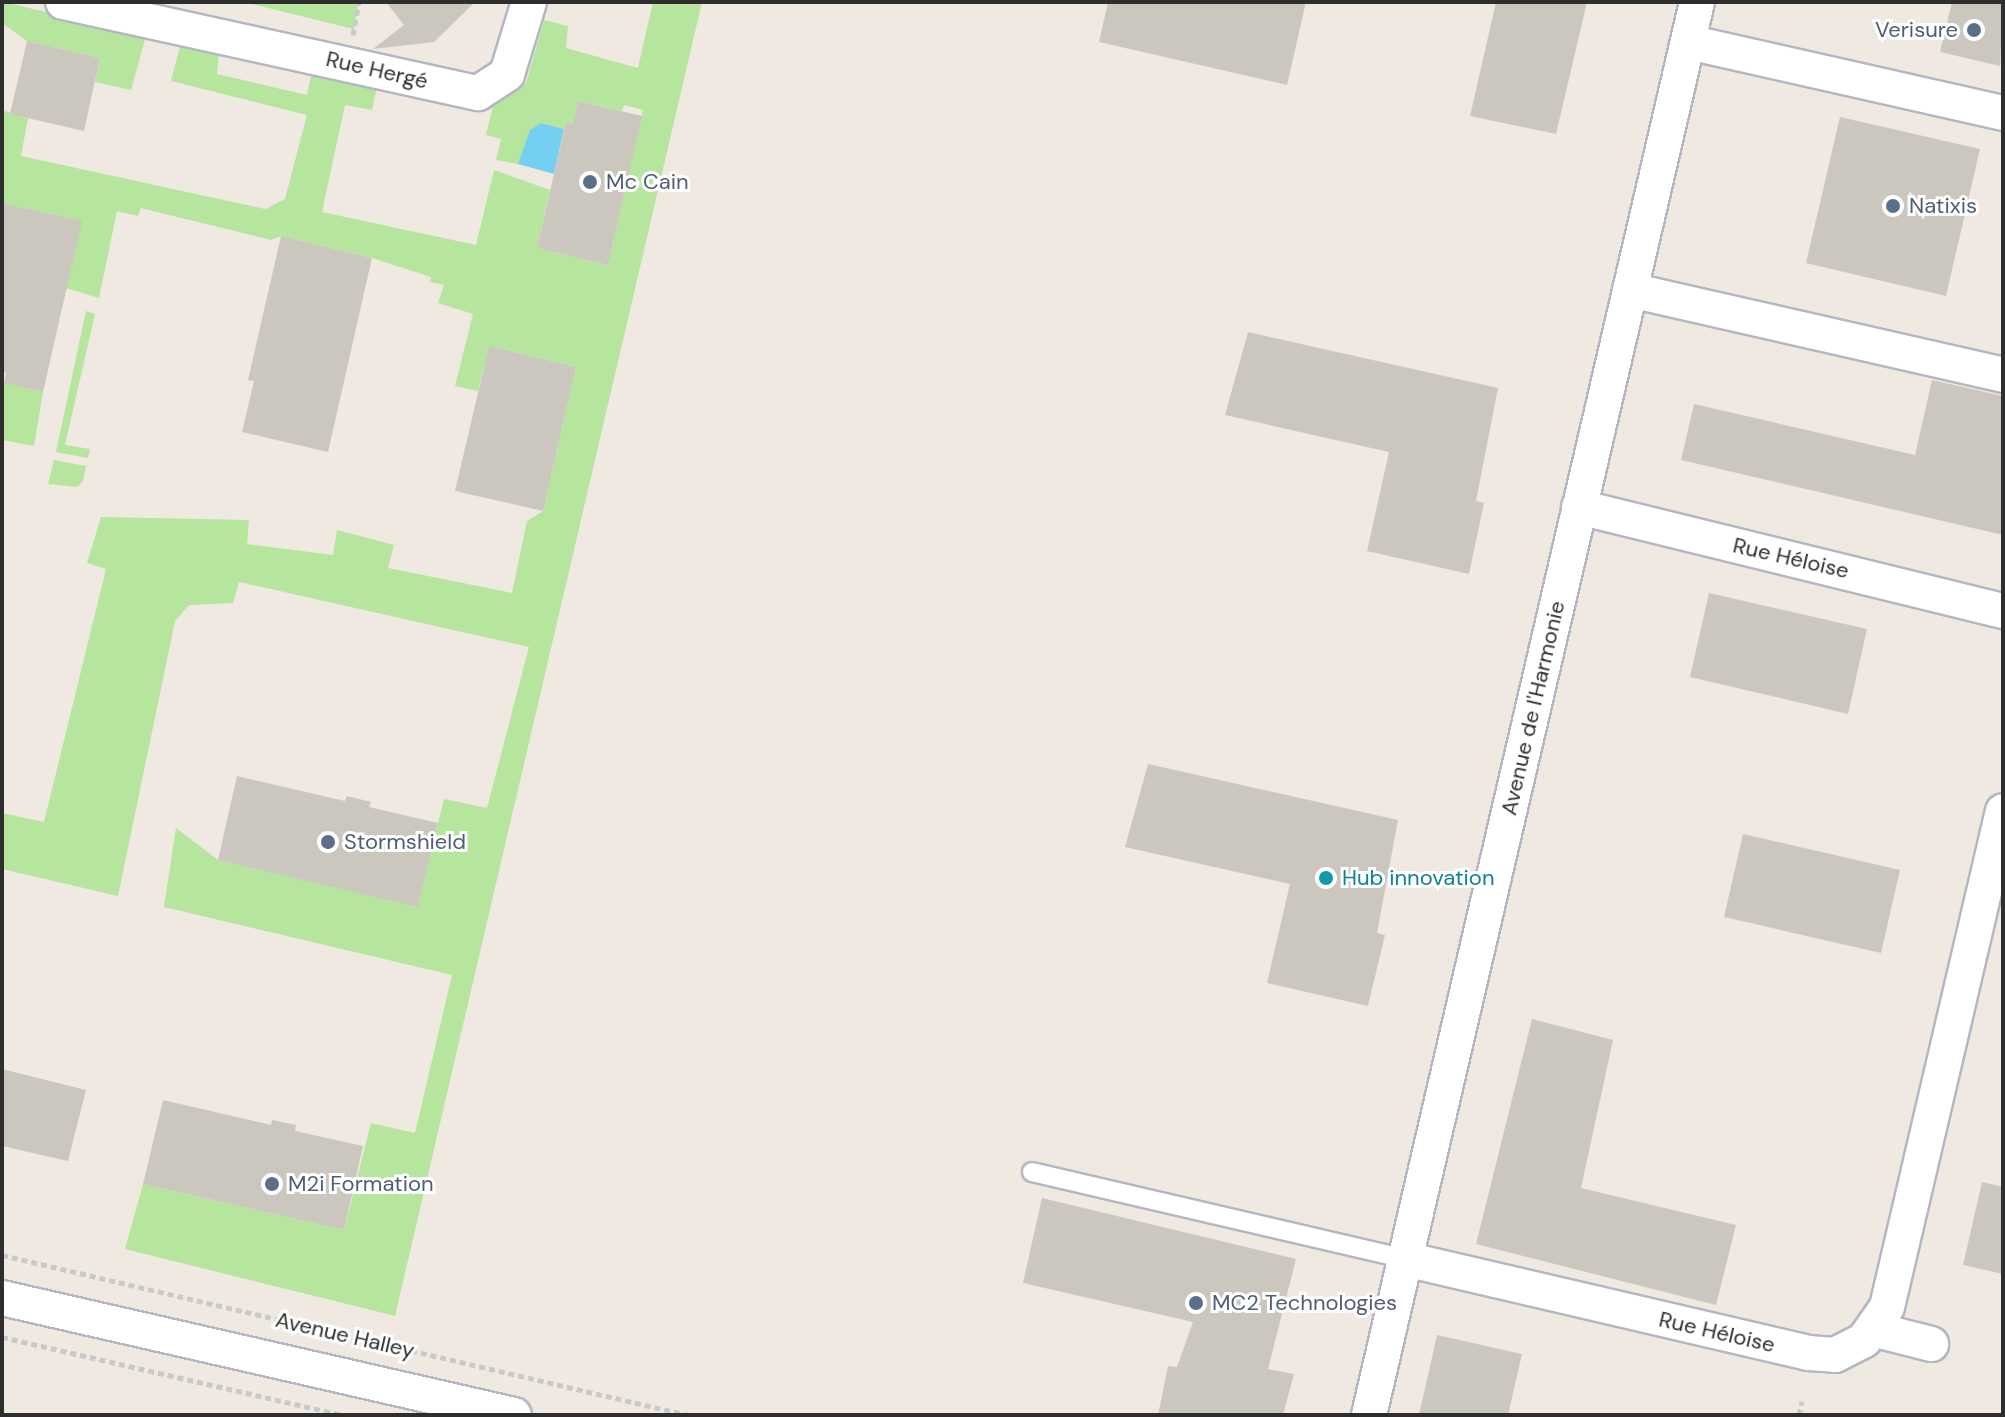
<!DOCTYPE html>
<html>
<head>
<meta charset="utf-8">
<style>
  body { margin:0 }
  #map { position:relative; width:2005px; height:1417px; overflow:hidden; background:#efe9e1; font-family:"DM Sans",sans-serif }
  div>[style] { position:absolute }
  .green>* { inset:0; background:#b6e59e }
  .water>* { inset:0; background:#75cff0 }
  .building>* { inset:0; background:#cbc7bf }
  .path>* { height:5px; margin-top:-2.5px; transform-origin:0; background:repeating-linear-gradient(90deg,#c9c9c9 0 6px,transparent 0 10px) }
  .roads { filter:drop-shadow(2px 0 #b4b7c1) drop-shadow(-2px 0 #b4b7c1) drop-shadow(0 2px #b4b7c1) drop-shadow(0 -2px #b4b7c1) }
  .service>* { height:18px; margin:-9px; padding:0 9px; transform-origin:9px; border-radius:9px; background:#fff }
  .minor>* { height:34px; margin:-17px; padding:0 17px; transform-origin:17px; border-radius:17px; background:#fff }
  .dots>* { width:22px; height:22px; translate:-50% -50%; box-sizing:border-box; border:4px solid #fff; border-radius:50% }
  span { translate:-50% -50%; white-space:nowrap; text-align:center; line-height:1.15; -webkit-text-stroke:6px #fff; paint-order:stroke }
  .service-label { font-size:22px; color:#4e5e75 }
  .right { translate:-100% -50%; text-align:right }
  .left { translate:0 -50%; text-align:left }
  .street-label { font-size:22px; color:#2e2e2e }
  .culture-label { font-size:22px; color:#0d838f }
  .frame { position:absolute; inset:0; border:4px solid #2e2e2e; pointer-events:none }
</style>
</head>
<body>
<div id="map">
  <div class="green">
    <div style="clip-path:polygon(4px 2px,146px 36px,131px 90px,95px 82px,100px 58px,27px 41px,2px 23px)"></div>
    <div style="clip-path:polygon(244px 2px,359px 2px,354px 29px)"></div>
    <div style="clip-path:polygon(653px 2px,702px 2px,395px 1316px,125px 1249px,143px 1184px,344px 1230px,371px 1123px,415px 1133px,452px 975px,164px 907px,176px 828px,218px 860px,418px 906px,444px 799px,487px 808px,529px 647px,239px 582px,233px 603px,189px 605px,175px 621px,118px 896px,2px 869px,2px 813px,44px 822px,106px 569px,87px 563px,101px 517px,249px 520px,247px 544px,333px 555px,337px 530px,394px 545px,388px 568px,512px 593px,527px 521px,543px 511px,576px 367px,489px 346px,478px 391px,455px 386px,473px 314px,438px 303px,444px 285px,430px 282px,431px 277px,372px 258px,281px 236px,271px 240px,141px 208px,138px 216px,117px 211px,99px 298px,66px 288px,81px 221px,2px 203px,2px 110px,28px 118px,21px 156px,265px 209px,285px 199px,307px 115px,171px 81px,181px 42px,219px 52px,217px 74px,307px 95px,312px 71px,377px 87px,372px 110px,345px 105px,322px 212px,476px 245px,494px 170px,550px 190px,537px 248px,608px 265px,643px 110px,624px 105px,622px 111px,578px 101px,573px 124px,566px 123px,564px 129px,541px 123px,532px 129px,518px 164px,496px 160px,501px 139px,486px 135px,493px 106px,526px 83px,544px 20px,568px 26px,566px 48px,638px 68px)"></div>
    <div style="clip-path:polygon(86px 311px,95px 314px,65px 445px,90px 449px,88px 458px,56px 452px)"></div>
    <div style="clip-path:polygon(2px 382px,43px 392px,34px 446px,2px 440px)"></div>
    <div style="clip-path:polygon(54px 460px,86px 466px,83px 481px,77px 487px,48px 484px)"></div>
  </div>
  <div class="water">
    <div style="clip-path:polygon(541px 123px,564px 129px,554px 174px,518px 164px,530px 130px)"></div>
  </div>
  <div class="building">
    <div style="clip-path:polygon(386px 2px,475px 2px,434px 42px,373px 49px,404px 25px)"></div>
    <div style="clip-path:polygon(1108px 2px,1306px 2px,1287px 85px,1099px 42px)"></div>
    <div style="clip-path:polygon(1496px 2px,1587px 2px,1556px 134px,1470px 116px)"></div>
    <div style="clip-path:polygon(1952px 2px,2003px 2px,2000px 66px,1940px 52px)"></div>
    <div style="clip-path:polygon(27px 41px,100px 58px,84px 131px,10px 114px)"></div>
    <div style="clip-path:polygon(578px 101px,642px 116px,608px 265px,537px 248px,566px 122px,573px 124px)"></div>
    <div style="clip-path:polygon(1840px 117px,1980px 149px,1946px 296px,1806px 263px)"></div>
    <div style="clip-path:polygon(2px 203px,82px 221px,43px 392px,4px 383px,6px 373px,2px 372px)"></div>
    <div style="clip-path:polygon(281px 236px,372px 258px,328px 452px,242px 432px,254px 381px,248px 380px)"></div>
    <div style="clip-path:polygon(1248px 332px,1498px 388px,1476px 501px,1484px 503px,1469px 574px,1367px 551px,1389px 452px,1225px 415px)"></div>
    <div style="clip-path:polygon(489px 346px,576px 367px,543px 511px,455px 491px)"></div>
    <div style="clip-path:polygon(1932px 380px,2003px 396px,2003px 535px,1681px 460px,1694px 404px,1915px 455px)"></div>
    <div style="clip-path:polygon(1709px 593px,1867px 629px,1848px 714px,1690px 677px)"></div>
    <div style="clip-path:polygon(1148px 764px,1398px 820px,1377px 933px,1385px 935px,1368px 1006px,1267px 983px,1290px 884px,1125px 847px)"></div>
    <div style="clip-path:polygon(237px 776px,345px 801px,347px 796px,371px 802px,369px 807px,438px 823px,418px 907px,218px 860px)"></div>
    <div style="clip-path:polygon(1743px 834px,1900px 870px,1881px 953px,1724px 917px)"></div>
    <div style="clip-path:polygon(1532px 1019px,1613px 1040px,1581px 1188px,1736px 1225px,1716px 1305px,1476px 1244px)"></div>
    <div style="clip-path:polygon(2px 1069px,86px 1090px,68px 1161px,2px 1146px)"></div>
    <div style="clip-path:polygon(163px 1100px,271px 1125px,272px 1120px,296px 1125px,295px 1131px,363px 1146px,344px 1230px,143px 1184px)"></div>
    <div style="clip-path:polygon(1982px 1182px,2003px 1187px,2003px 1274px,1963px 1265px)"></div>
    <div style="clip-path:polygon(1042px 1198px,1296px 1259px,1268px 1369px,1294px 1374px,1283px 1415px,1158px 1415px,1168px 1366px,1177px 1367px,1193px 1322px,1023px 1283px)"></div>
    <div style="clip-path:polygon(1437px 1335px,1522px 1354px,1508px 1415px,1419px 1415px)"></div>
  </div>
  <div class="path">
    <div style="left:353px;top:35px;width:34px;rotate:-80deg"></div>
    <div style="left:2px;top:1255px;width:704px;rotate:13.13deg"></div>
    <div style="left:2px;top:1337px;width:350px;rotate:12.9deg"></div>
    <div style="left:1799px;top:1415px;width:14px;rotate:-78deg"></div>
  </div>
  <div class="roads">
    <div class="service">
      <div style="left:1032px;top:1172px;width:383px;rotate:13.1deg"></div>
    </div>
    <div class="minor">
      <div style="left:63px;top:2px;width:425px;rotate:12.4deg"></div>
      <div style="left:478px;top:93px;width:35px;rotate:-33deg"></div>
      <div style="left:507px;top:74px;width:75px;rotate:-73deg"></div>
      <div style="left:1688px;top:42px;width:323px;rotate:12.7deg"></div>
      <div style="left:1630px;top:290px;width:383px;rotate:12.8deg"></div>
      <div style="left:1579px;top:507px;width:437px;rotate:13.8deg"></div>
      <div style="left:1405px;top:1259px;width:414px;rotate:13.1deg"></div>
      <div style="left:1808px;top:1353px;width:27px;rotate:4deg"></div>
      <div style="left:1835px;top:1355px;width:33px;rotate:-27deg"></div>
      <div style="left:1864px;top:1340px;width:40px;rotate:-55.1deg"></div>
      <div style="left:1887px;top:1307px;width:509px;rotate:-76.84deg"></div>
      <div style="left:2px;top:1298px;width:525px;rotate:12.87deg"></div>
      <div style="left:1876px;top:1330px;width:57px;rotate:14.3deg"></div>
      <div style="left:1369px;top:1415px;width:1451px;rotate:-76.93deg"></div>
    </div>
  </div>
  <div class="dots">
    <div style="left:1974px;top:30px;background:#5c6f8a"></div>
    <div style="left:590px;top:182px;background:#5c6f8a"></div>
    <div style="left:1893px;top:206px;background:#5c6f8a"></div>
    <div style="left:328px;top:842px;background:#5c6f8a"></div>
    <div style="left:1326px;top:878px;background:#0f9aa8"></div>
    <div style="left:272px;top:1184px;background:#5c6f8a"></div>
    <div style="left:1196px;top:1303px;background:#5c6f8a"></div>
  </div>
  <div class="service-label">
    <span class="right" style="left:1958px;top:30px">Verisure</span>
    <span class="left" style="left:606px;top:182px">Mc Cain</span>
    <span class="left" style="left:1909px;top:206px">Natixis</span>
    <span class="left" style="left:344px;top:842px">Stormshield</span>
    <span class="left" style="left:288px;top:1184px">M2i Formation</span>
    <span class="left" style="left:1212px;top:1303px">MC2 Technologies</span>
  </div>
  <div class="street-label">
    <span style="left:377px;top:70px;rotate:13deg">Rue Hergé</span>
    <span style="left:1791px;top:558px;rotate:13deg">Rue Héloise</span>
    <span style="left:1533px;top:708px;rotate:-77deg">Avenue de l'Harmonie</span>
    <span style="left:1717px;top:1332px;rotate:13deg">Rue Héloise</span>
    <span style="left:345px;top:1335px;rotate:13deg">Avenue Halley</span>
  </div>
  <div class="culture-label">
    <span class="left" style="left:1342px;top:878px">Hub innovation</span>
  </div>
  <div class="frame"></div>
</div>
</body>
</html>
